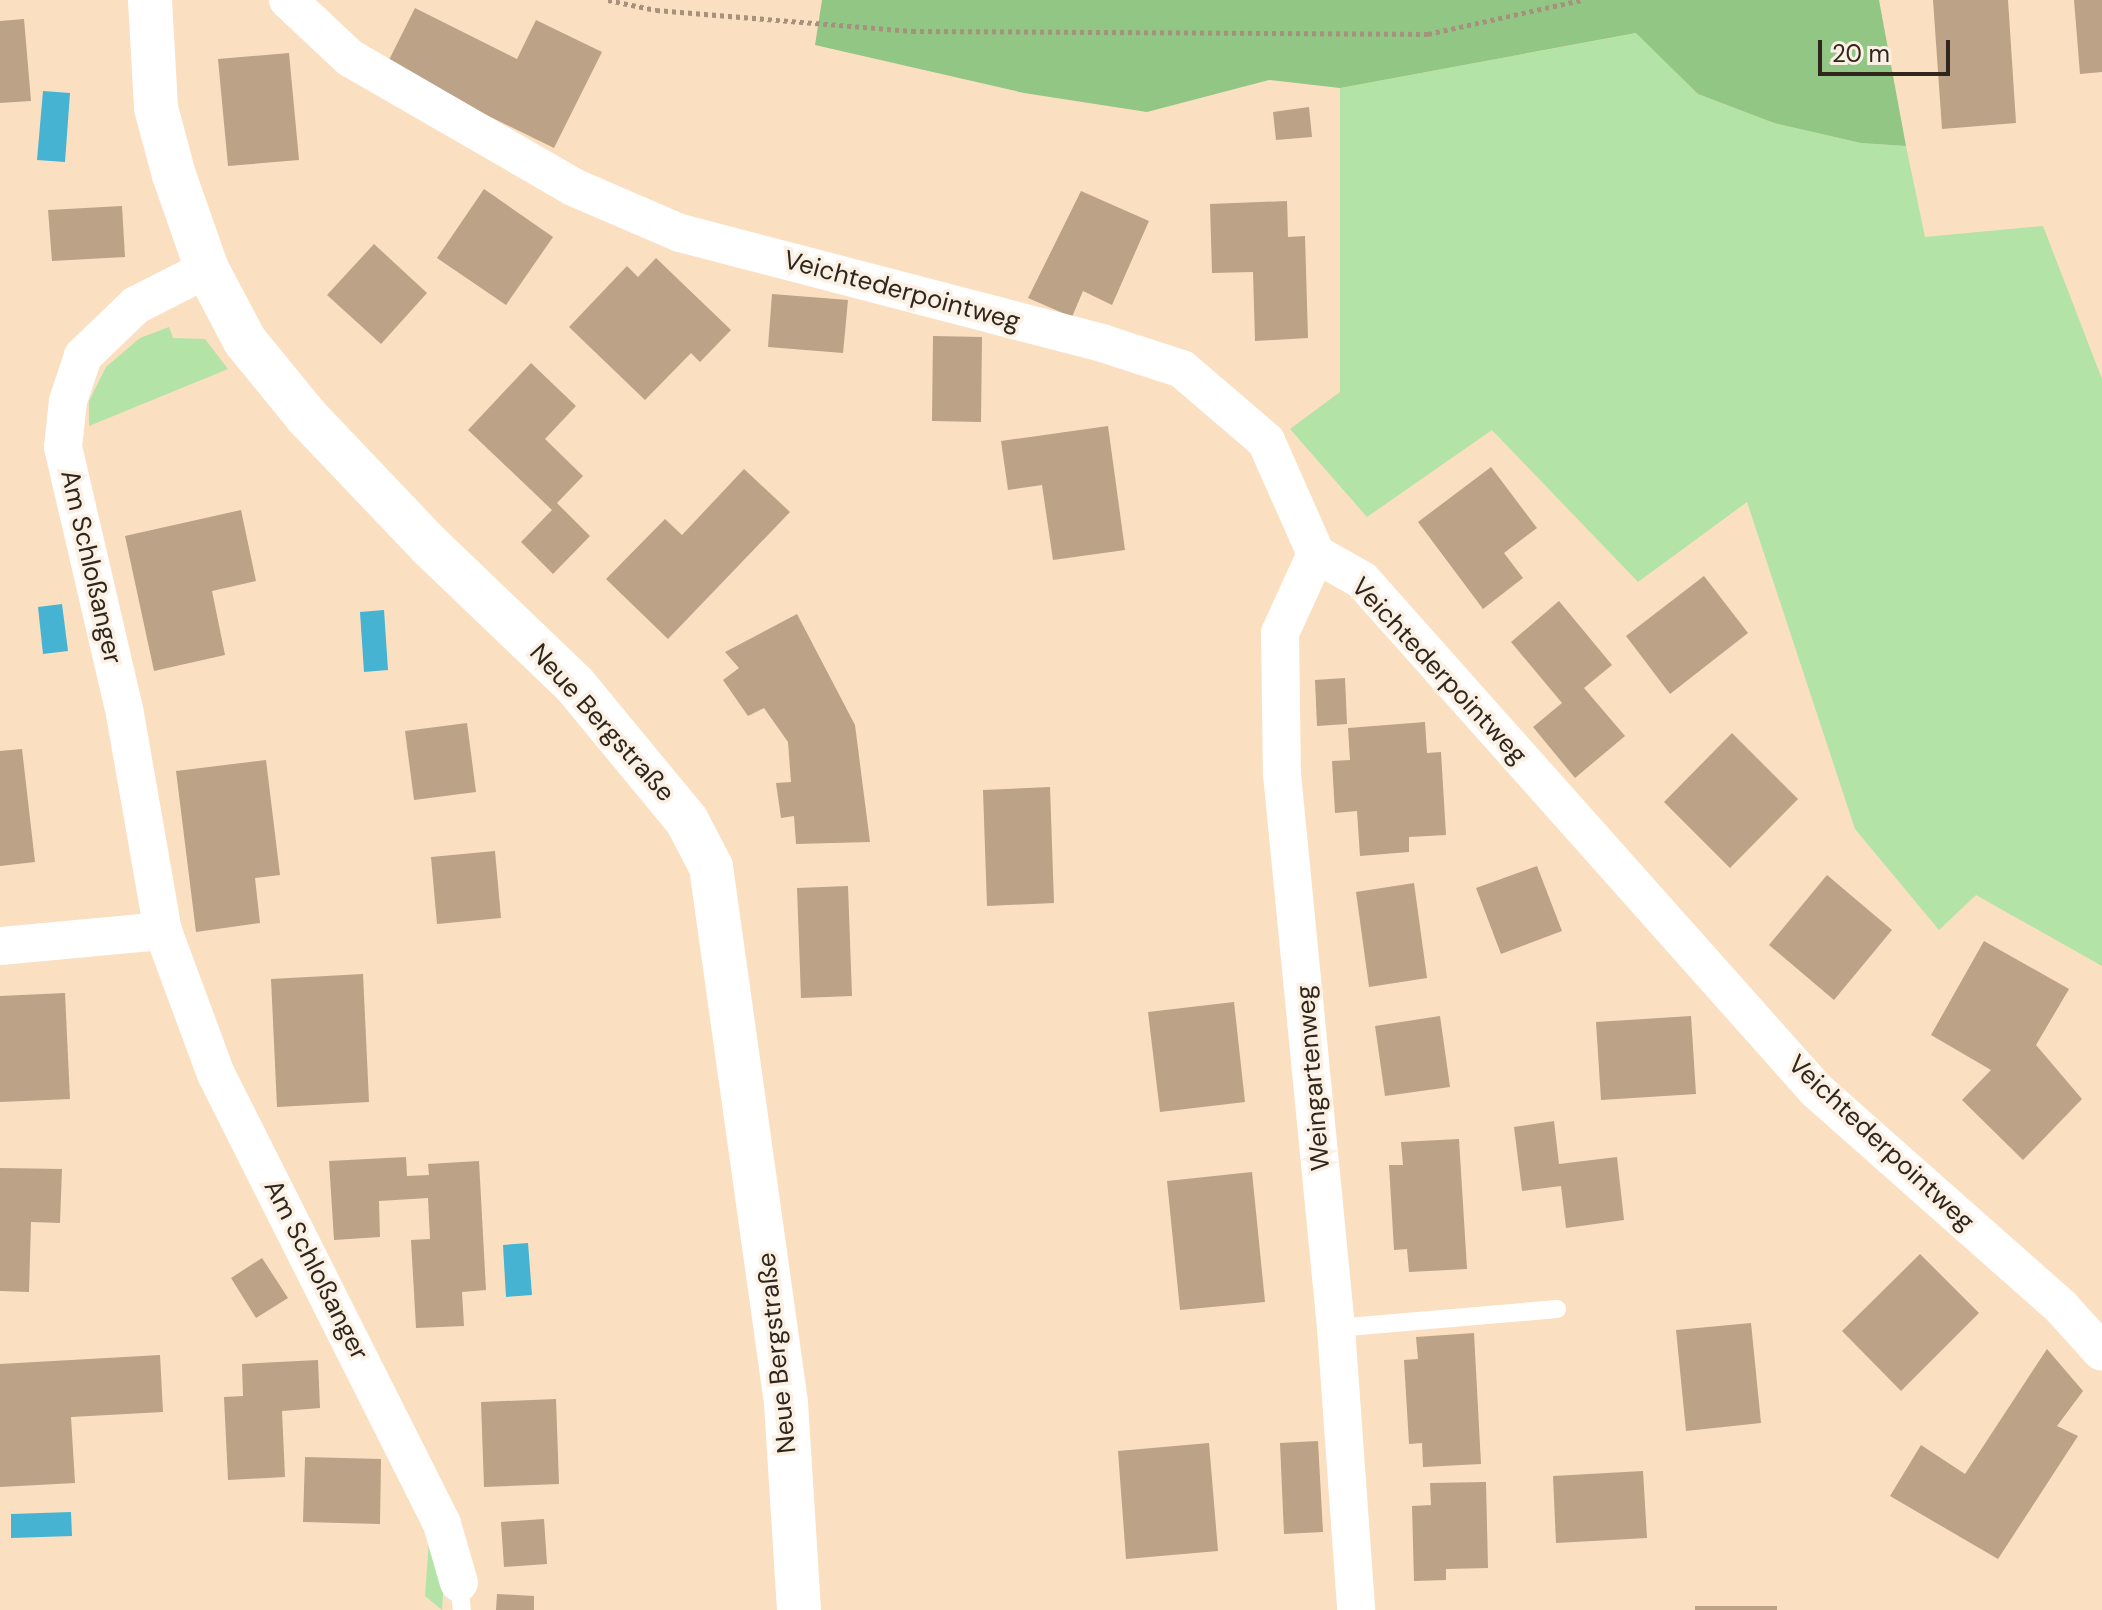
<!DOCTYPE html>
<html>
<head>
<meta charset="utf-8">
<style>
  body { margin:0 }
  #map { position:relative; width:2102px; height:1610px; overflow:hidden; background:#fbdfc1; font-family:"DM Sans",sans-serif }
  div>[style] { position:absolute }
  .green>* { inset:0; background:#b3e3a7 }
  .forest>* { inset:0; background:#91c684 }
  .water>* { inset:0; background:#46b3d3 }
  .building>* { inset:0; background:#bca286 }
  .path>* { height:5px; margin-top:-2.5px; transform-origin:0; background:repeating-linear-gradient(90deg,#a6927c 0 4px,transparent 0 8px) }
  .lane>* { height:18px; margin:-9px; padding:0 9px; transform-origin:9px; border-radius:9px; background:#fff }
  .street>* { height:38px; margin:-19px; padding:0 19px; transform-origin:19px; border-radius:19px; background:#fff }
  .secondary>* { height:44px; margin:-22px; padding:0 22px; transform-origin:22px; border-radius:22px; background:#fff }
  span { translate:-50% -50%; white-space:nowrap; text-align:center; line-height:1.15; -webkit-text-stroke:7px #fbf0e4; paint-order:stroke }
  .street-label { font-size:26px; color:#30261b }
  .scale { position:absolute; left:1818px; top:40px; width:132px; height:36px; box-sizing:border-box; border:4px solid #30261b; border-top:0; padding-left:10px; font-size:24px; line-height:28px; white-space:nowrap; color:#30261b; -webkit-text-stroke:6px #fbf0e4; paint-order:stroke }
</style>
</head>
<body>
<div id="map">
  <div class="green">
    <div style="clip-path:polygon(1637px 33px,1698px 94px,1774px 123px,1861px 143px,1906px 146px,1925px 237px,2043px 226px,2102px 379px,2102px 966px,1976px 895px,1939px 930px,1855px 829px,1747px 502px,1638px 582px,1492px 430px,1367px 517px,1290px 429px,1340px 392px,1340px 88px)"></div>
    <div style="clip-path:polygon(169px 327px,173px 338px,205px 339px,228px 369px,89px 426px,89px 401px,106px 367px,140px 338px)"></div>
    <div style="clip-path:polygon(430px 1527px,444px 1577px,442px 1610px,425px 1596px)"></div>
  </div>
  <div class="forest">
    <div style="clip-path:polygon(822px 0,1879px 0,1906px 146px,1861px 143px,1774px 123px,1698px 94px,1636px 33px,1340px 88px,1269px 80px,1147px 112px,1024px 93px,815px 45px)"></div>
  </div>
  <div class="water">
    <div style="clip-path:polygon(43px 91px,70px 93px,65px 162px,37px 160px)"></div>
    <div style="clip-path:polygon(62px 604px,68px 651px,43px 654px,38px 607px)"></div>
    <div style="clip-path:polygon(384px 610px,388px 670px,364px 672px,360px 612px)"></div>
    <div style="clip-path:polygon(528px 1243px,532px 1295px,506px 1297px,503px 1245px)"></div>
    <div style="clip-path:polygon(71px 1512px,72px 1536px,11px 1538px,11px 1514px)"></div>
  </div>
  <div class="building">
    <div style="clip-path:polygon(1933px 0,2008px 0,2016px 123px,1942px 129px)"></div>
    <div style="clip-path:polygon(2074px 0,2102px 0,2102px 72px,2080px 74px)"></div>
    <div style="clip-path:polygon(415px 8px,517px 59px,536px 20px,602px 52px,554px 148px,386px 66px)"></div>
    <div style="clip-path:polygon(24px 19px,31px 101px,0 103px,0 21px)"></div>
    <div style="clip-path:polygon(289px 53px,299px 160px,228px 166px,218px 59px)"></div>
    <div style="clip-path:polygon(1309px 107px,1312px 137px,1276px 140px,1273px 112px)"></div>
    <div style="clip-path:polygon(484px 189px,553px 237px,506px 305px,437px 258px)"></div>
    <div style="clip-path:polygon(1081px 191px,1149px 221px,1112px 305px,1083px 291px,1072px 317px,1028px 298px)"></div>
    <div style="clip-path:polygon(1287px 201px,1288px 237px,1305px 236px,1308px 338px,1255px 341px,1253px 272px,1212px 273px,1210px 204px)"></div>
    <div style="clip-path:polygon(122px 206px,125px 257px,52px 261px,48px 210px)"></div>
    <div style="clip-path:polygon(374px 244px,427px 293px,381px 344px,327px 295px)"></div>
    <div style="clip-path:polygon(656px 258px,731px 330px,700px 362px,691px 353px,645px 400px,569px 327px,627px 266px,638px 277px)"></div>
    <div style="clip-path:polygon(772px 294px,848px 300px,843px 353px,768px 347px)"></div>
    <div style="clip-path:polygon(933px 336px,982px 337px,981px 422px,932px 421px)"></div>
    <div style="clip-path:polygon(531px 363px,576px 406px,545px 439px,583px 476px,557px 503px,590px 536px,553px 574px,521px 542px,552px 510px,468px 430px)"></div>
    <div style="clip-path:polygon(1108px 426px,1125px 550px,1053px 560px,1042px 485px,1008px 490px,1001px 441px)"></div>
    <div style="clip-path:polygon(1491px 467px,1537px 528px,1504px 553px,1523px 578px,1483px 609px,1418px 522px)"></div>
    <div style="clip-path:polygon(744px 469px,790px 512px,668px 639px,606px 579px,665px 519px,682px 535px)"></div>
    <div style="clip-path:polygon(241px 510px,256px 581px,212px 591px,225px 655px,154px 671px,125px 536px)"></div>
    <div style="clip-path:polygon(1704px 576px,1748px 633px,1670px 694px,1626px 636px)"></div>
    <div style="clip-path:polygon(1559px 601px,1612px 665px,1584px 688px,1625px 736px,1575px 778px,1533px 727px,1562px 703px,1511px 642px)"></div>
    <div style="clip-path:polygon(797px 614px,855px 725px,870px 842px,796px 844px,794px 816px,781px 818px,776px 783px,791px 782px,788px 742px,764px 708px,748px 716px,723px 680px,739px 668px,725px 652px)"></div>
    <div style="clip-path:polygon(1345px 678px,1347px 724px,1317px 726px,1315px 680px)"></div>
    <div style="clip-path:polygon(1425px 722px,1427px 753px,1441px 752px,1446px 835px,1409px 837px,1409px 852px,1360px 856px,1357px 811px,1335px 813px,1332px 761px,1350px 760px,1348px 728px)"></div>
    <div style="clip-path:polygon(467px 723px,476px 792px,414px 800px,405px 731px)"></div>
    <div style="clip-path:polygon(1732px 733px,1798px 799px,1730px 868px,1664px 802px)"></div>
    <div style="clip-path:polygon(22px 749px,35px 862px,0 866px,0 751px)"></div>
    <div style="clip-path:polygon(266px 760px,280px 875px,255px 878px,260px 923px,196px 932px,176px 771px)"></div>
    <div style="clip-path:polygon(1050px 787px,1054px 903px,987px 906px,983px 790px)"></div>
    <div style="clip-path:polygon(495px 851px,501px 918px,437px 924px,431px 857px)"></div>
    <div style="clip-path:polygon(1537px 866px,1562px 931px,1501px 954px,1476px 888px)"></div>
    <div style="clip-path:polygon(1827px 875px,1892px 930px,1834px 1000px,1769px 945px)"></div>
    <div style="clip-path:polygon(1414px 883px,1427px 978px,1369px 987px,1356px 892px)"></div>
    <div style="clip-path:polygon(848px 886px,852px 996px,801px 998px,797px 888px)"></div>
    <div style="clip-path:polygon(1984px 941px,2069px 989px,2036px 1045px,2082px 1099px,2023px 1160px,1962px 1100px,1991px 1070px,1931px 1035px)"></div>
    <div style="clip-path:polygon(363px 974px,369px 1102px,277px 1107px,271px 979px)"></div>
    <div style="clip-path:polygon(65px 993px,70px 1099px,0 1102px,0 996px)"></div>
    <div style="clip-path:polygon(1234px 1002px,1245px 1102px,1160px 1112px,1148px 1012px)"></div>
    <div style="clip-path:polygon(1440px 1016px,1450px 1087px,1385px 1096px,1375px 1026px)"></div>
    <div style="clip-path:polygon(1691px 1016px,1696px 1094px,1601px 1100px,1596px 1022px)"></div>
    <div style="clip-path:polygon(1554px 1121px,1559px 1164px,1617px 1157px,1624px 1220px,1566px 1228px,1561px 1186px,1522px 1191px,1514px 1127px)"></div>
    <div style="clip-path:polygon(1459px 1139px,1467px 1269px,1409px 1272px,1407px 1249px,1394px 1250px,1389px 1165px,1403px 1165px,1401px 1142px)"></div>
    <div style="clip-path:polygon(406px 1157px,407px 1176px,429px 1175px,428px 1164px,479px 1161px,486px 1290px,462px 1292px,464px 1326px,416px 1328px,411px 1240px,430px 1239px,428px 1198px,379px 1201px,380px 1237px,334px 1240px,329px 1161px)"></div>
    <div style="clip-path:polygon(0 1168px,62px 1169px,60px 1223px,31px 1222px,29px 1292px,0 1291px)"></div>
    <div style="clip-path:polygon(1252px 1172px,1265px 1302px,1180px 1310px,1167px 1181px)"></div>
    <div style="clip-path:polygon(1920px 1254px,1979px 1313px,1901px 1391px,1842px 1331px)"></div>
    <div style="clip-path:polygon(262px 1258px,288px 1298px,256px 1318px,231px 1278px)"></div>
    <div style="clip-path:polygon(1751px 1323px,1761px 1423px,1686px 1431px,1676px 1330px)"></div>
    <div style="clip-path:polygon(1474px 1333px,1481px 1464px,1423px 1467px,1422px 1443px,1409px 1444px,1404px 1360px,1418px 1359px,1416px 1337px)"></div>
    <div style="clip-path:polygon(2047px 1349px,2083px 1391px,2057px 1426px,2078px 1436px,1998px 1559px,1890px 1496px,1921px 1445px,1965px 1474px)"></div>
    <div style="clip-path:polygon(160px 1355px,163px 1412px,71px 1417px,75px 1483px,0 1487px,0 1364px)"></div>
    <div style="clip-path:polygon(318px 1360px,320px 1408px,282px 1411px,285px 1477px,228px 1480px,224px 1397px,243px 1396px,242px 1364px)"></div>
    <div style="clip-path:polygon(556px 1399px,559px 1484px,484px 1487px,481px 1402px)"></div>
    <div style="clip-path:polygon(1318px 1441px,1323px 1532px,1284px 1534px,1280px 1443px)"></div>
    <div style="clip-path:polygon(1209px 1443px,1218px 1551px,1126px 1559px,1118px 1451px)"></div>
    <div style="clip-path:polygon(305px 1457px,381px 1459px,380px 1524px,303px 1522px)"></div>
    <div style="clip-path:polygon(1643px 1471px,1647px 1538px,1556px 1543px,1553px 1476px)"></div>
    <div style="clip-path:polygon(1486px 1482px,1488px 1568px,1446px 1569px,1446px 1580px,1414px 1581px,1412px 1506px,1431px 1505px,1430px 1483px)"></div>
    <div style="clip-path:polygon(544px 1519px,547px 1564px,504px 1567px,501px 1522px)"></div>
    <div style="clip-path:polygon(497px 1594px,534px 1596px,534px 1610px,496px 1610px)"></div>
    <div style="clip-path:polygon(1695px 1606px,1777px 1606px,1777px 1610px,1695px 1610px)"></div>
  </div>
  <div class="path">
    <div style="left:608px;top:0;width:49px;rotate:11.8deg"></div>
    <div style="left:656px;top:10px;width:257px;rotate:4.7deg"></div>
    <div style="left:912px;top:31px;width:516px;rotate:0.33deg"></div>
    <div style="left:1428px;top:34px;width:157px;rotate:-12.5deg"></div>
  </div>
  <div class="lane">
    <div style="left:1336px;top:1328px;width:222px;rotate:-4.9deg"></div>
    <div style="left:459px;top:1583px;width:27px;rotate:84deg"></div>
  </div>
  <div class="street">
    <div style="left:288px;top:0;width:85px;rotate:43.1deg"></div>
    <div style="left:350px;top:58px;width:258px;rotate:30deg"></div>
    <div style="left:573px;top:187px;width:116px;rotate:23.3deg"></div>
    <div style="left:680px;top:233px;width:439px;rotate:14.6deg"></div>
    <div style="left:1105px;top:344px;width:81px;rotate:18deg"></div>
    <div style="left:1182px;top:369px;width:111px;rotate:40.6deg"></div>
    <div style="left:1266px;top:441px;width:124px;rotate:66.1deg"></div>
    <div style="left:1316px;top:554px;width:53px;rotate:29.5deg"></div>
    <div style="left:1362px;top:580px;width:683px;rotate:48.32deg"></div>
    <div style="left:1816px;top:1090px;width:329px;rotate:41.5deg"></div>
    <div style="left:2062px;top:1308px;width:59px;rotate:47.7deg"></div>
    <div style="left:207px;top:269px;width:80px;rotate:153.1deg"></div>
    <div style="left:136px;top:305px;width:74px;rotate:136.1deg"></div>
    <div style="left:83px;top:356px;width:47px;rotate:108.4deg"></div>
    <div style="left:68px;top:401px;width:46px;rotate:96.2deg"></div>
    <div style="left:63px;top:447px;width:274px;rotate:76.9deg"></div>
    <div style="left:125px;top:714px;width:220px;rotate:80.1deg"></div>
    <div style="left:163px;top:931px;width:153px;rotate:69.7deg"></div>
    <div style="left:216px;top:1074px;width:504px;rotate:63.33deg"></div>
    <div style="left:442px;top:1524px;width:61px;rotate:73.9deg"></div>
    <div style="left:1316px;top:554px;width:87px;rotate:114.5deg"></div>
    <div style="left:1280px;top:633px;width:141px;rotate:89.2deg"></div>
    <div style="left:1282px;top:774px;width:557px;rotate:84.43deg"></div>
    <div style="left:1336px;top:1328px;width:283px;rotate:85.9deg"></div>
    <div style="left:0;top:946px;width:164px;rotate:-5.3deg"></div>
  </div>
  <div class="secondary">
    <div style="left:150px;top:0;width:108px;rotate:86.8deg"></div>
    <div style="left:156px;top:108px;width:69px;rotate:75deg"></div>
    <div style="left:174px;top:175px;width:100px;rotate:70.7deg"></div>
    <div style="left:207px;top:269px;width:81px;rotate:62.2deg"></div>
    <div style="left:245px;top:341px;width:98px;rotate:50.8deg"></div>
    <div style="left:307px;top:417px;width:180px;rotate:46.4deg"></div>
    <div style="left:431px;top:547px;width:199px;rotate:43.8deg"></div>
    <div style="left:575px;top:685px;width:176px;rotate:50.5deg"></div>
    <div style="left:687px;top:821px;width:52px;rotate:62.4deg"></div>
    <div style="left:711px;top:867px;width:541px;rotate:82.03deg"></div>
    <div style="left:786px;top:1403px;width:207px;rotate:86.4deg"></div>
  </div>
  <div class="street-label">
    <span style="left:902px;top:291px;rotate:15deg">Veichtederpointweg</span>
    <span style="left:91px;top:567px;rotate:77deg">Am Schloßanger</span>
    <span style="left:1439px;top:671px;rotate:47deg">Veichtederpointweg</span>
    <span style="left:602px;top:723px;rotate:48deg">Neue Bergstraße</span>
    <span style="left:1313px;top:1078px;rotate:-95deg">Weingartenweg</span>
    <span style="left:1881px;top:1143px;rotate:43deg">Veichtederpointweg</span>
    <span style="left:316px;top:1270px;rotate:63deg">Am Schloßanger</span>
    <span style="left:777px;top:1353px;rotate:-96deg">Neue Bergstraße</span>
  </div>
  <div class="scale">20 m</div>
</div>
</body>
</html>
